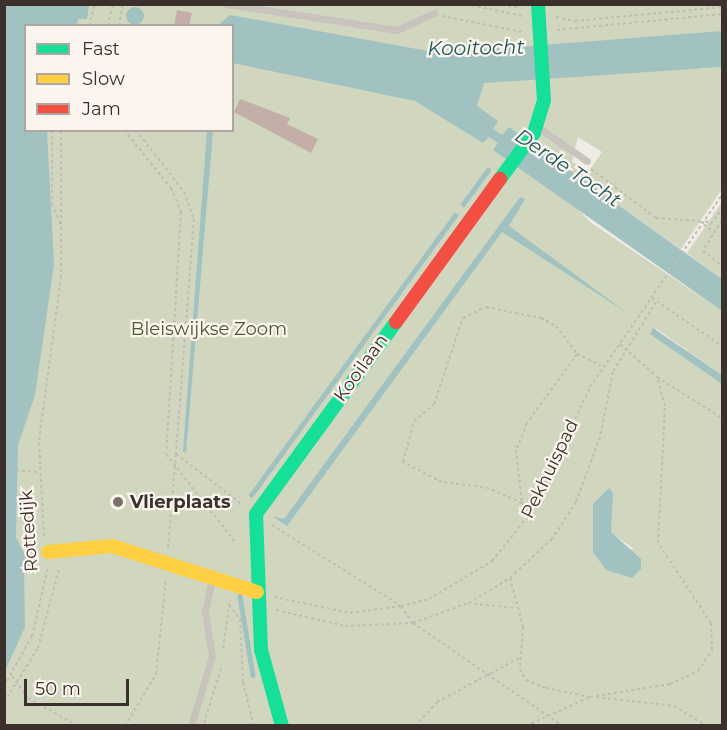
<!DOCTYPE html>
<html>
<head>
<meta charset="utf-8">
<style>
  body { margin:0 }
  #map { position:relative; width:727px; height:730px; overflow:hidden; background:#f0ebe5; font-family:Montserrat,sans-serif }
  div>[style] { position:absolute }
  .green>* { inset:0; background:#d1d6bf }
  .water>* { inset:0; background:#a1c2c1 }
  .round { border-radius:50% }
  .stream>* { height:4.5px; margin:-2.25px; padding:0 2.25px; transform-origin:2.25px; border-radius:2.25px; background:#a1c2c1 }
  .building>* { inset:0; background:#c3afa7 }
  .path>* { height:2px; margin-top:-1px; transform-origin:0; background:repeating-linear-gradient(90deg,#c2bbb6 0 3px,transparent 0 6px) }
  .lane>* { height:7px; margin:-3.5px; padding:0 3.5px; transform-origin:3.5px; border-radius:3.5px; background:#c9c3be }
  .fast>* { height:14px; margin:-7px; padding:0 7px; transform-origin:7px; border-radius:7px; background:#16e098 }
  .slow>* { height:14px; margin:-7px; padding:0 7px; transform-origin:7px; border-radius:7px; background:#ffcf43 }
  .jam>* { height:14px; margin:-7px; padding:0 7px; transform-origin:7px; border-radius:7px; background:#f24e42 }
  .dots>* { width:16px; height:16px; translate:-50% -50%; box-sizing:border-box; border:3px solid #fbf5ee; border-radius:50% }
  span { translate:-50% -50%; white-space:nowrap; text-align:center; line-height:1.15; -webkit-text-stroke:4.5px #fbf5ee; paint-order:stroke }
  .park-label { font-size:18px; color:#4a5a2e }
  .street-label { font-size:18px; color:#3b302b }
  .poi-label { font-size:18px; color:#3b302b; font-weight:700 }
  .left { translate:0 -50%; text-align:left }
  .water-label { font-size:20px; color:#1f5a5e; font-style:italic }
  .frame { position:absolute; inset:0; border:6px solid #3b302b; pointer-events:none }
  .legend { position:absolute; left:24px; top:24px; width:210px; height:108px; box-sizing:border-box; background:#fbf5ee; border:2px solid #aea6a0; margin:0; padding:8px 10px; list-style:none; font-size:18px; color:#3b302b }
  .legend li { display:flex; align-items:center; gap:12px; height:30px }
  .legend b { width:30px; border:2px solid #aea6a0 }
  .scale { position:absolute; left:24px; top:679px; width:105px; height:27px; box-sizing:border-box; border:3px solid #3b302b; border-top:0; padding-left:8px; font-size:18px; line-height:21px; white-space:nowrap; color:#3b302b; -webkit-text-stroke:4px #fbf5ee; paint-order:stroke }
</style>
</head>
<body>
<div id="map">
  <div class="green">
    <div style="clip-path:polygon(evenodd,55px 5px,722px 5px,722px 47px,698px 69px,722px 67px,722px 189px,681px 249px,570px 171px,574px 205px,590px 222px,722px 311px,722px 375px,657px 329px,650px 332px,722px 384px,722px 725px,5px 726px,5px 441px,26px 130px,232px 130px,232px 26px,50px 25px,55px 5px,578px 137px,602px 152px,589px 171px,572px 162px,578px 137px,55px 5px,612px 505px,610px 532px,634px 549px,593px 552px,595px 531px,612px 505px)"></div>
    <div style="clip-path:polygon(722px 202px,722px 279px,687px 253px)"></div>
  </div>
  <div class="water">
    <div style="clip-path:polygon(5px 4px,89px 5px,87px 19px,78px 19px,77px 25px,26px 26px,26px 130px,47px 131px,54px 265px,35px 395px,18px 445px,16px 538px,30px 564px,24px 571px,25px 627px,5px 671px)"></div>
    <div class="round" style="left:126px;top:7px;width:18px;height:18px"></div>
    <div style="clip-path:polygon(230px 15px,439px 53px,722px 31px,722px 67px,484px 83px,477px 106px,498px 121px,493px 129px,502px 135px,509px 127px,722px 279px,722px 311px,493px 150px,498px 143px,489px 137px,483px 143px,415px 101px,233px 63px,232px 26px,217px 26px)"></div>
    <div style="clip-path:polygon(207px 131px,213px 131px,186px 453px,183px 451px)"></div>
    <div style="clip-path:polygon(520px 197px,525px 199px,509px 226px,626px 312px,502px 232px,287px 526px,272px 516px,284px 519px)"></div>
    <div style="clip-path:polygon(653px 328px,722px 375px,722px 384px,650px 334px)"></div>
    <div style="clip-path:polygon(609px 488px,613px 493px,611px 532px,641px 559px,641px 569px,632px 578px,606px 570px,593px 552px,593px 504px)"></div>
  </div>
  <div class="stream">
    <div style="left:463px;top:204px;width:42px;rotate:-53.7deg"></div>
    <div style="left:251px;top:495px;width:346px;rotate:-53.9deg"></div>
    <div style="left:240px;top:596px;width:80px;rotate:80.7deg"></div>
  </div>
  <div class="building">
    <div style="clip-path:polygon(177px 10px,192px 13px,189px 26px,174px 26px)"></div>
    <div style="clip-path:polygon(240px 99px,290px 118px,287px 124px,318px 139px,311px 153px,234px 112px)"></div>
  </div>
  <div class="path">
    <div style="left:466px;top:4px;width:58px;rotate:11.9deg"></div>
    <div style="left:496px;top:4px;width:24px;rotate:9deg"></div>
    <div style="left:442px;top:16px;width:82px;rotate:11.3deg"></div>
    <div style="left:556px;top:17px;width:19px;rotate:12deg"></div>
    <div style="left:575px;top:21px;width:148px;rotate:-5.4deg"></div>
    <div style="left:89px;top:26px;width:23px;rotate:-75deg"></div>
    <div style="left:108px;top:26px;width:23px;rotate:-77deg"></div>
    <div style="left:119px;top:26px;width:22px;rotate:-80deg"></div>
    <div style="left:557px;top:30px;width:166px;rotate:-5.5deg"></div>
    <div style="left:52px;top:130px;width:74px;rotate:90deg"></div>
    <div style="left:52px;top:204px;width:23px;rotate:67deg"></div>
    <div style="left:124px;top:130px;width:75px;rotate:51deg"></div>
    <div style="left:171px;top:188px;width:26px;rotate:67deg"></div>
    <div style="left:181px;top:212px;width:242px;rotate:93.5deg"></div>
    <div style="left:166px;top:454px;width:113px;rotate:51.8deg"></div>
    <div style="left:136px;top:130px;width:78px;rotate:52.3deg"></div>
    <div style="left:184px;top:192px;width:29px;rotate:70deg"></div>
    <div style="left:194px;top:219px;width:236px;rotate:94.4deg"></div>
    <div style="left:176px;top:454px;width:84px;rotate:37.3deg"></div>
    <div style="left:591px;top:169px;width:81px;rotate:37deg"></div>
    <div style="left:656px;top:218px;width:43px;rotate:4deg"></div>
    <div style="left:699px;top:221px;width:19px;rotate:36deg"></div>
    <div style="left:722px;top:220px;width:36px;rotate:122deg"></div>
    <div style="left:703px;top:251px;width:24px;rotate:38deg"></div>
    <div style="left:705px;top:221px;width:7px;rotate:27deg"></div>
    <div style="left:711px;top:224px;width:19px;rotate:-55deg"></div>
    <div style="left:652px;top:298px;width:85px;rotate:34.4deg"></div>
    <div style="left:656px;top:302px;width:82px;rotate:121.6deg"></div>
    <div style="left:613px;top:372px;width:66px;rotate:101.3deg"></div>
    <div style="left:600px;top:437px;width:69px;rotate:110.3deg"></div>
    <div style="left:576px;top:502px;width:44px;rotate:123deg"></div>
    <div style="left:552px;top:539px;width:57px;rotate:137.1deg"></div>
    <div style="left:510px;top:578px;width:51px;rotate:75.1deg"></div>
    <div style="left:523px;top:627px;width:42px;rotate:94.1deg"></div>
    <div style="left:520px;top:669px;width:13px;rotate:61deg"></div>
    <div style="left:526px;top:680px;width:22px;rotate:22deg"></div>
    <div style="left:546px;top:688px;width:45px;rotate:11.6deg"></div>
    <div style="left:590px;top:697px;width:81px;rotate:-9.2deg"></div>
    <div style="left:670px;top:684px;width:31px;rotate:-25deg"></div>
    <div style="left:698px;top:671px;width:25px;rotate:-56deg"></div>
    <div style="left:712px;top:650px;width:27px;rotate:-92deg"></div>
    <div style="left:711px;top:623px;width:96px;rotate:-123.5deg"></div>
    <div style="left:658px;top:543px;width:137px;rotate:-87.1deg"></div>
    <div style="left:665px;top:406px;width:30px;rotate:-105deg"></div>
    <div style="left:620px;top:344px;width:50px;rotate:41.7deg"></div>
    <div style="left:657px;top:377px;width:77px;rotate:32.2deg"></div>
    <div style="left:577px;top:354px;width:30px;rotate:26deg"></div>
    <div style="left:4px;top:469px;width:34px;rotate:5deg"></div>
    <div style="left:522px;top:503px;width:36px;rotate:-156deg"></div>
    <div style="left:489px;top:488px;width:47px;rotate:-172.7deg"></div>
    <div style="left:442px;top:482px;width:44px;rotate:-152.9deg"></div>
    <div style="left:403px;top:462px;width:42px;rotate:-75deg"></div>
    <div style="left:414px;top:421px;width:26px;rotate:-40deg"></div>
    <div style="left:434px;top:404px;width:91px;rotate:-71.4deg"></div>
    <div style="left:463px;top:318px;width:25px;rotate:-26deg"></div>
    <div style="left:486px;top:307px;width:56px;rotate:11.3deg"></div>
    <div style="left:541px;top:318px;width:17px;rotate:28deg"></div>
    <div style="left:556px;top:326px;width:35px;rotate:53deg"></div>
    <div style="left:577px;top:354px;width:85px;rotate:125.9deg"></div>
    <div style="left:527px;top:423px;width:29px;rotate:112deg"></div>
    <div style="left:516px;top:450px;width:53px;rotate:83.5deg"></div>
    <div style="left:522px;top:503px;width:13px;rotate:39deg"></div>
    <div style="left:272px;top:525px;width:152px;rotate:32.1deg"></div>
    <div style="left:401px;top:606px;width:21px;rotate:55deg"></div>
    <div style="left:413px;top:623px;width:182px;rotate:34.5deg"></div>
    <div style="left:44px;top:536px;width:96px;rotate:-93deg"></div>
    <div style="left:39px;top:440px;width:163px;rotate:-82.3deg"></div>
    <div style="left:61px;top:278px;width:148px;rotate:-90deg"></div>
    <div style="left:168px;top:547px;width:93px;rotate:-85.1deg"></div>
    <div style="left:15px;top:580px;width:22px;rotate:-47deg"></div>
    <div style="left:274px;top:597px;width:78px;rotate:11.9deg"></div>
    <div style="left:350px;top:613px;width:51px;rotate:-7.8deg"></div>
    <div style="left:401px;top:606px;width:29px;rotate:-14deg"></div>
    <div style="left:429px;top:599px;width:74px;rotate:-31.1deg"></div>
    <div style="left:492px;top:561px;width:64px;rotate:-51.3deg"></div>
    <div style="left:532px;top:511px;width:137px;rotate:-64.9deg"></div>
    <div style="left:590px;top:387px;width:233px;rotate:-55.5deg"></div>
    <div style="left:469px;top:603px;width:48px;rotate:-31.4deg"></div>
    <div style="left:229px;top:605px;width:18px;rotate:52deg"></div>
    <div style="left:240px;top:619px;width:63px;rotate:87.3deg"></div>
    <div style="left:243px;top:682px;width:45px;rotate:76deg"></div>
    <div style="left:276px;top:610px;width:71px;rotate:13.1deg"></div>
    <div style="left:345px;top:626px;width:68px;rotate:-2.5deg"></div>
    <div style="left:413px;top:623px;width:59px;rotate:-20deg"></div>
    <div style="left:468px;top:603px;width:46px;rotate:6.2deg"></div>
    <div style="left:223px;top:648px;width:49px;rotate:-81.7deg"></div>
    <div style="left:12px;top:676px;width:27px;rotate:54deg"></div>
    <div style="left:28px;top:698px;width:57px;rotate:29.2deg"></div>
    <div style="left:4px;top:686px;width:57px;rotate:-60.8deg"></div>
    <div style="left:32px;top:636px;width:70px;rotate:-76.8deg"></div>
    <div style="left:596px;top:697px;width:79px;rotate:6.6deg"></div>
    <div style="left:674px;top:706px;width:39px;rotate:31deg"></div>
    <div style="left:4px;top:702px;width:64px;rotate:-57.8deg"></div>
    <div style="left:38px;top:648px;width:82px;rotate:-75.1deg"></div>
    <div style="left:204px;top:723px;width:58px;rotate:-72.8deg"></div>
    <div style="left:125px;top:726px;width:61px;rotate:-59.2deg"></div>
    <div style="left:156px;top:674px;width:96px;rotate:-84deg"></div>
    <div style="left:415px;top:726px;width:33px;rotate:-47deg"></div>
    <div style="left:437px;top:702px;width:93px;rotate:-28.2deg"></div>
    <div style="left:526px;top:726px;width:70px;rotate:-24.4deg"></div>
  </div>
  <div class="lane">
    <div style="left:227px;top:4px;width:172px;rotate:8.7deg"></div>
    <div style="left:397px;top:30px;width:41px;rotate:-24.7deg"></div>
    <div style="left:539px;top:128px;width:58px;rotate:34.5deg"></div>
    <div style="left:191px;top:726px;width:73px;rotate:-73.3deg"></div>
    <div style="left:212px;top:656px;width:45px;rotate:-99deg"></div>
    <div style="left:205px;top:612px;width:34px;rotate:-78deg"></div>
  </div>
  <div class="fast">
    <div style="left:500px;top:179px;width:57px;rotate:-53.5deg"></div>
    <div style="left:534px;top:133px;width:34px;rotate:-73deg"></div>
    <div style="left:544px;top:100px;width:96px;rotate:-93.6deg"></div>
    <div style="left:282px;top:726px;width:79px;rotate:-105.4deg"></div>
    <div style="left:261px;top:650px;width:136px;rotate:-92.1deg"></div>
    <div style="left:256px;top:514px;width:238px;rotate:-53.9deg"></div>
  </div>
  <div class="slow">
    <div style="left:48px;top:552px;width:64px;rotate:-5.4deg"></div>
    <div style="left:112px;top:546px;width:152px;rotate:17.6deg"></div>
  </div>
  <div class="jam">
    <div style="left:396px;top:322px;width:177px;rotate:-54deg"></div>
  </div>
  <div class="dots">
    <div style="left:118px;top:502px;background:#7a716c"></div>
  </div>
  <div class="park-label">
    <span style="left:209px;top:329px">Bleiswijkse Zoom</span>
  </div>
  <div class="street-label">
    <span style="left:361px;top:368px;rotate:-54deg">Kooilaan</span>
    <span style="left:550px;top:469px;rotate:-64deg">Pekhuispad</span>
    <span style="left:29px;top:531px;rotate:-94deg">Rottedijk</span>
  </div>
  <div class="poi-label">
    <span class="left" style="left:130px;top:502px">Vlierplaats</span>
  </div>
  <div class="water-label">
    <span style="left:476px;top:48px;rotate:-1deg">Kooitocht</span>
    <span style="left:568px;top:168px;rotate:34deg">Derde Tocht</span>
  </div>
  <div class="frame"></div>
  <ul class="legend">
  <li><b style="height:8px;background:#16e098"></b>Fast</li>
  <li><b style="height:8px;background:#ffcf43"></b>Slow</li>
  <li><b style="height:8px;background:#f24e42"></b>Jam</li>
  </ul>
  <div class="scale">50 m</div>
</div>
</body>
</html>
